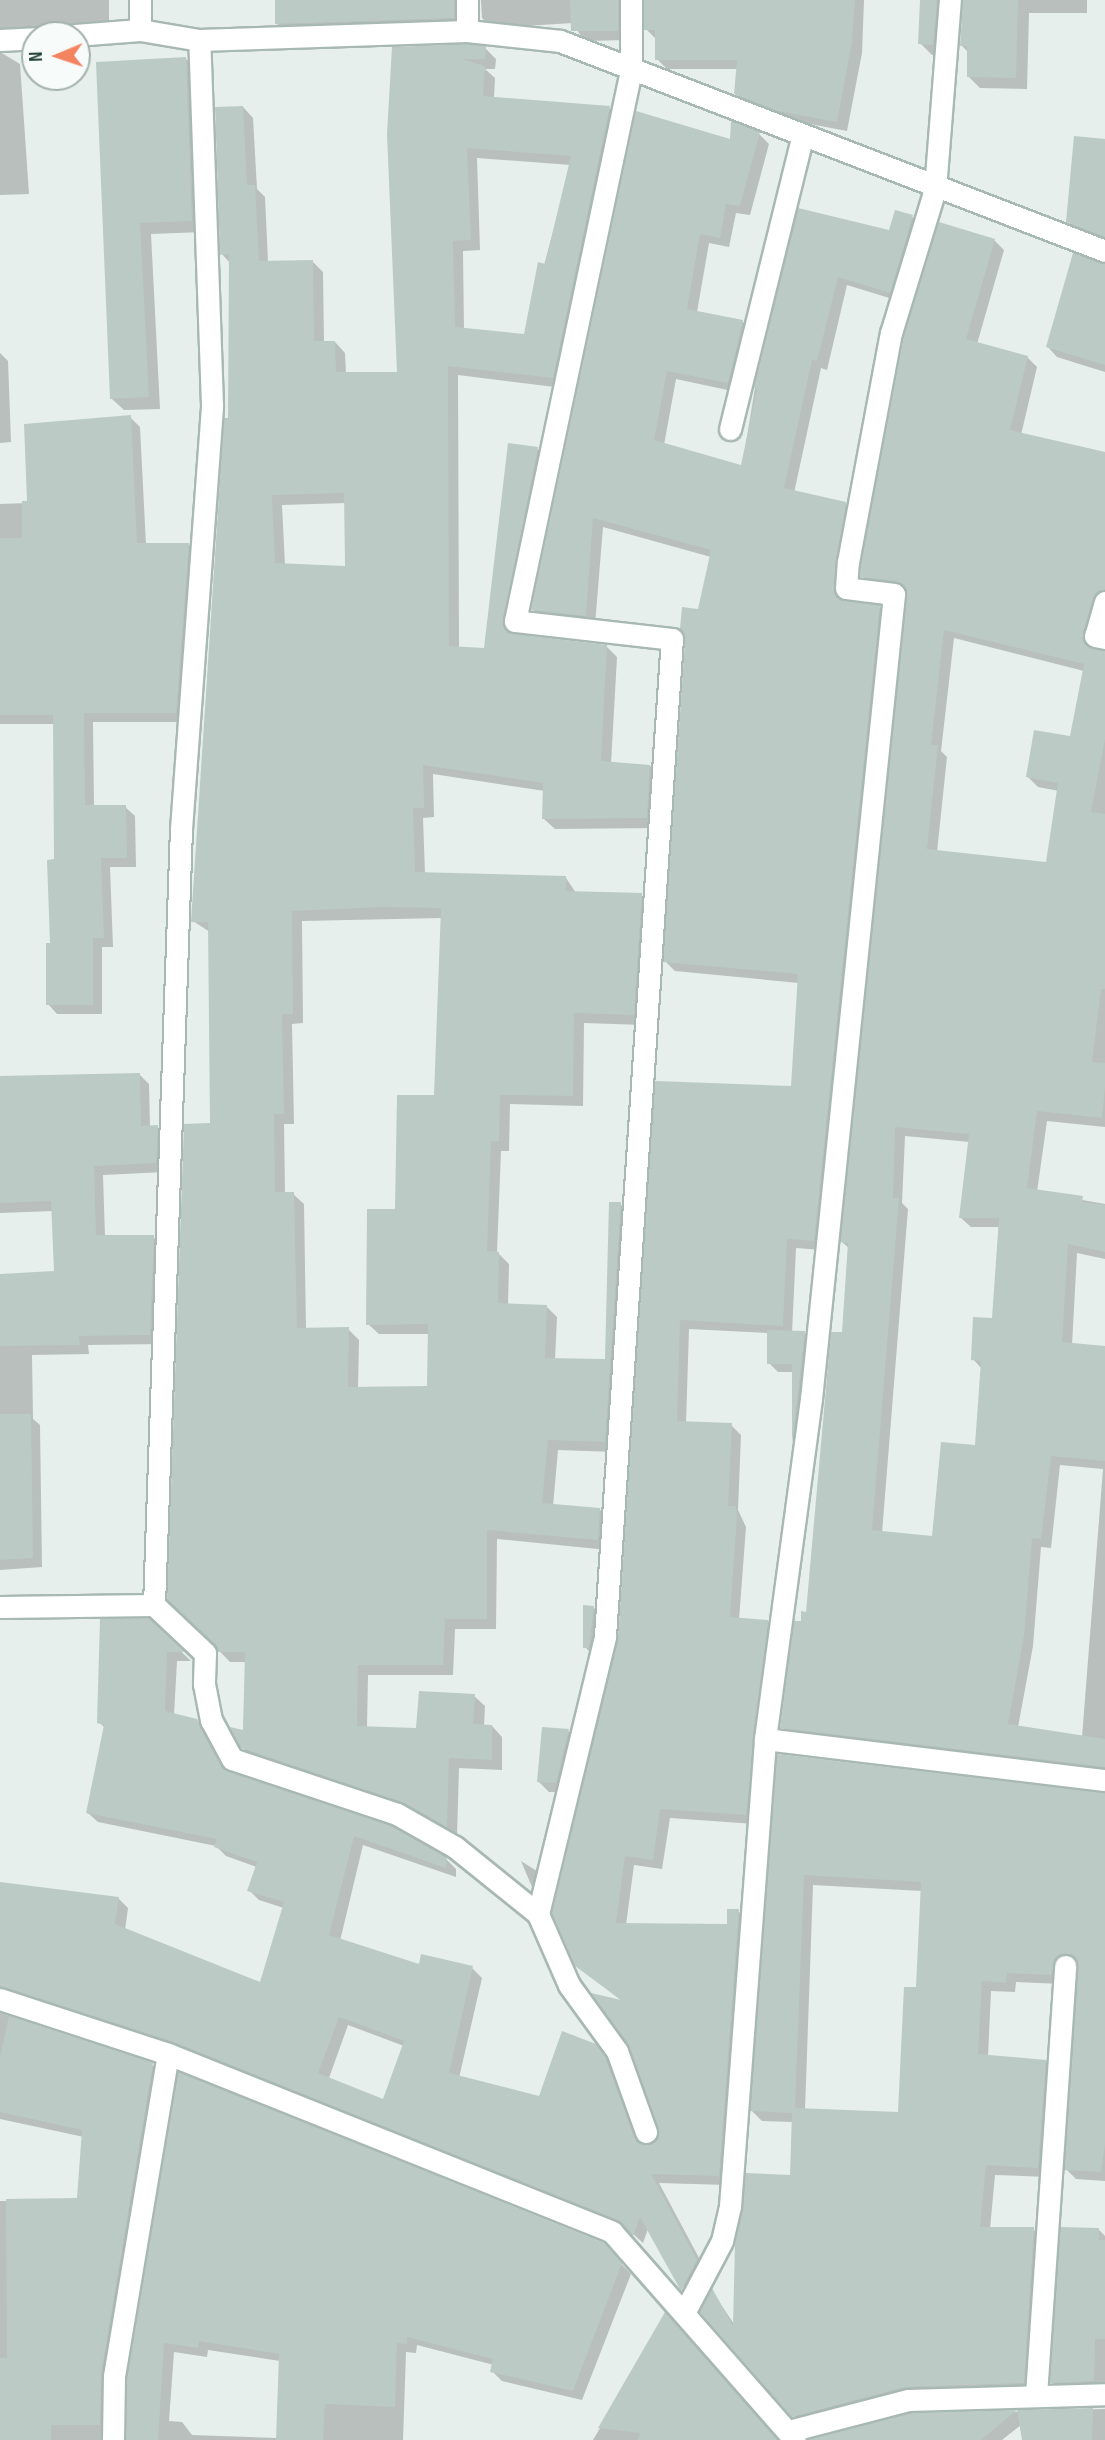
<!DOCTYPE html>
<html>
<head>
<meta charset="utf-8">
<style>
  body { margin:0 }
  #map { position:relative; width:1105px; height:2440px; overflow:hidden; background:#e6efeb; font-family:"Sofia Sans Condensed",sans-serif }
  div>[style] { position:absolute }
  .shadow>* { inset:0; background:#0003 }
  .building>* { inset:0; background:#bbcac4 }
  .roads { filter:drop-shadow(2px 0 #a8b8b2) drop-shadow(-2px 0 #a8b8b2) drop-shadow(0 2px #a8b8b2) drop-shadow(0 -2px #a8b8b2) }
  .street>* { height:21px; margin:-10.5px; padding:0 10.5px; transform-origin:10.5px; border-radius:10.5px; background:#fff }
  span { translate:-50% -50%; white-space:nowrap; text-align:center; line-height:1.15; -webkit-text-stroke:5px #f7fbf9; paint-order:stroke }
  .north { position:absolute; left:21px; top:21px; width:70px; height:70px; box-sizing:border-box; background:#f7fbf9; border:2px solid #a3b1ad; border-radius:50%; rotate:268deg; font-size:19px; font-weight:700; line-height:28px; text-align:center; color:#24423a }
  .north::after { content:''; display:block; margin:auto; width:24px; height:32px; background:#f4845f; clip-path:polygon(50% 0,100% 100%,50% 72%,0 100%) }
</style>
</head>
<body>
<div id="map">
  <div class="shadow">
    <div style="clip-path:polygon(0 0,109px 0,109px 29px,0 43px)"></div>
    <div style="clip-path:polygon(276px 0,471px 0,463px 27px,287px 33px,277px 24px)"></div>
    <div style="clip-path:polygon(481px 0,635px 0,627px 40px,584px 41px,573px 23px,492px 28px,482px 18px)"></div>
    <div style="clip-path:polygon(645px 0,864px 0,862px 53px,847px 131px,789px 120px,746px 103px,735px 93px,738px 69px,667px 69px,657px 59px,656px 39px,646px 29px)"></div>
    <div style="clip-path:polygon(922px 0,955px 0,944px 56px,932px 55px,920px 43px)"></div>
    <div style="clip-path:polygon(965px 0,1087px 0,1087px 13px,1029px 13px,1027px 89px,980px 88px,968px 76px,969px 53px,961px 45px)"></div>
    <div style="clip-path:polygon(evenodd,394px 48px,485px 48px,496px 59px,495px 69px,485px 69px,495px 78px,494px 98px,609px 108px,620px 118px,563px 388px,458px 375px,459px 648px,485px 649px,537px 449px,548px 459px,512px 636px,606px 646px,617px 657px,611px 764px,650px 766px,660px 777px,657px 828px,555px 829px,544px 819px,545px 791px,433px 774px,434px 817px,423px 818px,425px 874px,566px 878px,576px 893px,641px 895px,652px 905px,644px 1025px,584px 1023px,583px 1106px,510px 1104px,509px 1151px,501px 1151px,497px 1252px,509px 1264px,508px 1305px,546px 1306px,557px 1317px,555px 1360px,606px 1361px,620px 1204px,631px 1214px,615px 1452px,558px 1450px,553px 1506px,600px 1510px,610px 1521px,608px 1550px,497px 1539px,496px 1629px,455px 1629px,453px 1675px,368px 1675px,367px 1728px,418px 1730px,474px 1696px,485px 1706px,484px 1726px,492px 1726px,502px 1737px,502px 1770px,459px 1768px,457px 1836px,414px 1812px,254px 1758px,242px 1747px,247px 1662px,230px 1662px,169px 1599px,212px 1125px,210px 932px,193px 921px,230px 420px,230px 263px,222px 254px,243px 107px,253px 118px,257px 189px,265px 197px,268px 262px,313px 262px,323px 272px,324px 343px,335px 342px,345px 353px,346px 374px,398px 374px,394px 48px,477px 158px,571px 165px,525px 336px,464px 330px,463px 251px,480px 250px,477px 158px,394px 48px,346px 503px,346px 567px,285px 565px,282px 505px,346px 503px,394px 48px,442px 918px,435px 1097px,397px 1211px,368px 1324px,379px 1334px,430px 1334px,428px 1388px,358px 1388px,359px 1340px,348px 1329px,306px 1329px,304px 1204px,293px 1194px,285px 1194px,284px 1124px,294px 1124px,292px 1024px,303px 1023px,302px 921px,442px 918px)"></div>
    <div style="clip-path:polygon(0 52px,20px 64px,29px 194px,0 195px)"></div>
    <div style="clip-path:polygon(186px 59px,198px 70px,203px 232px,151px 234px,160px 409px,124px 410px,112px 399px,97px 63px)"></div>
    <div style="clip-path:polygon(evenodd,759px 134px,769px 144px,750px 215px,736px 213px,729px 247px,709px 243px,697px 312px,743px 322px,752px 331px,737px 392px,676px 379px,664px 445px,742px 467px,755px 388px,800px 210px,890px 232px,912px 217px,922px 226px,899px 301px,847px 285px,827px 370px,821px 368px,794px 493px,845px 504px,855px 514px,843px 603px,879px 607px,889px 617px,823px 1250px,796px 1248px,792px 1333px,804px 1333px,813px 1342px,800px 1450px,793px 1443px,793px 1372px,778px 1372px,769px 1363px,769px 1333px,689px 1329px,686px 1423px,731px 1425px,741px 1435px,738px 1510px,746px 1527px,739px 1620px,767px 1621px,777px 1631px,755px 1824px,670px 1818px,662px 1869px,634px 1865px,626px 1925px,729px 1926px,738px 1911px,748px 1921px,728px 2185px,659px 2183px,706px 2271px,691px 2299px,648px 2229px,643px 2243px,628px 2229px,184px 2051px,0 2001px,0 1884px,118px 1898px,128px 1908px,125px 1930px,261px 1984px,284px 1908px,259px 1900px,249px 1890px,257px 1867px,226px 1856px,216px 1846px,98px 1822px,88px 1813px,105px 1728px,99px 1722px,148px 1620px,191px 1661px,177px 1661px,174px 1715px,197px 1721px,207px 1731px,232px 1774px,446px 1859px,456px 1869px,456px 1877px,363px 1845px,340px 1941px,420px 1966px,472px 1968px,482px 1978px,459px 2078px,540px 2098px,595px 2046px,615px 2069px,642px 2147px,652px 2146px,660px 2128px,623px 2002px,577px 1965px,620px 1637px,657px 1083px,793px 1088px,799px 983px,675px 971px,665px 961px,699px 611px,711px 557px,603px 527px,595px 625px,542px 619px,533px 609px,731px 142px,759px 134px,348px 2025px,404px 2046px,384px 2101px,329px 2078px,348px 2025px)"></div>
    <div style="clip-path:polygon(1105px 141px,1105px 242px,1078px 231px,1067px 221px)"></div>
    <div style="clip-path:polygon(evenodd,994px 240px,1004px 250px,977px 344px,1027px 357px,1037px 367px,1021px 435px,1105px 454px,1105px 605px,1091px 650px,1105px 652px,1105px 1127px,1047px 1121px,1037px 1192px,1105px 1204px,1105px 1259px,1077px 1253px,1072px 1345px,1105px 1349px,1105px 1775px,792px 1737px,782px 1727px,808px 1613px,844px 1334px,850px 1249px,842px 1242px,909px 595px,905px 590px,872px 586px,862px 576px,994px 240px,954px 638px,1084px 671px,1072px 738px,1028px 777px,1038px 787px,1059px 791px,1047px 864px,937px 852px,947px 757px,941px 751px,954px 638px,994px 240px,905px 1136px,970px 1142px,961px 1218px,971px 1227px,1000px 1227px,993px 1320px,973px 1359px,982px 1369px,977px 1447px,934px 1538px,882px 1533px,908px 1209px,902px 1203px,905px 1136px,994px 240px,1060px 1465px,1103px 1469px,1082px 1737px,1018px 1727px,1033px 1646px,1041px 1547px,1051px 1548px,1060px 1465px)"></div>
    <div style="clip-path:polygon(1105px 265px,1105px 372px,1057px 357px,1048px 347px)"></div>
    <div style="clip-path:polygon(0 353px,8px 361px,11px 442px,0 443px)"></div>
    <div style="clip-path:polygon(130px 417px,140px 427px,146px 545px,188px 544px,198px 554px,186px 722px,93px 722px,94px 807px,125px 807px,135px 816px,136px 867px,110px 867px,113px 947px,102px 947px,102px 1014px,57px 1014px,48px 1004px,56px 861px,55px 724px,0 724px,0 504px,29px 503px)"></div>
    <div style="clip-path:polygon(139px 1074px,149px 1084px,150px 1127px,157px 1127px,167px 1137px,165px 1172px,103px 1175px,105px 1237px,153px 1237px,163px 1246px,159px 1344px,88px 1345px,89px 1354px,32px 1355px,33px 1419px,40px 1425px,42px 1567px,0 1570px,0 1275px,56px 1273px,53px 1211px,0 1213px,0 1077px)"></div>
    <div style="clip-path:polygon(593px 1607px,598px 1612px,590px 1652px,585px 1647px)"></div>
    <div style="clip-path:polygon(568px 1731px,578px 1740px,566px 1792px,549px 1792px,539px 1782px)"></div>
    <div style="clip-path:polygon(evenodd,779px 1756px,1105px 1794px,1105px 2181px,1076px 2179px,1066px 2169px,1076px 1962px,1063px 1969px,1061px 1984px,1016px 1982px,1015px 1992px,991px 1991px,988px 2057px,1045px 2061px,1055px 2071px,1048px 2177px,995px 2175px,990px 2229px,1033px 2229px,1043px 2239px,1033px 2393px,803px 2426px,702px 2311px,712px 2291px,734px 2324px,791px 2177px,793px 2122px,762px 2121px,752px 2111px,779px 1756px,813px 1885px,922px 1891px,918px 1989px,899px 2113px,805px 2110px,813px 1885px)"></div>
    <div style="clip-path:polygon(521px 1861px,540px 1873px,536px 1890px,532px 1887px)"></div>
    <div style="clip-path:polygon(0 2013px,152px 2065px,162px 2074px,109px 2440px,0 2440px,0 2201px,79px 2200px,84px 2137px,0 2119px)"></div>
    <div style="clip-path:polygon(evenodd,180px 2075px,609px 2251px,631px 2274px,582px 2400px,502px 2381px,492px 2371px,494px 2365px,417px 2345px,416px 2353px,406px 2352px,403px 2440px,128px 2440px,180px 2075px,208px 2350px,280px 2361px,277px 2438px,192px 2435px,182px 2422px,169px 2421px,174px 2352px,207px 2357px,208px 2350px)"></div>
    <div style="clip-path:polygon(1098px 2229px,1105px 2236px,1105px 2392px,1062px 2392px,1052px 2382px)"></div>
    <div style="clip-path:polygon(666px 2315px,690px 2440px,593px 2440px)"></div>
    <div style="clip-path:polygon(1105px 2409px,1105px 2440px,1023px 2440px,1021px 2425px,1002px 2440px,813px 2440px,910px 2415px)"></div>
  </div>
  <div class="building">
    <div style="clip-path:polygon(275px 0,454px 0,454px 18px,275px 24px)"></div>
    <div style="clip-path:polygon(570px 0,618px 0,618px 31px,571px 31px)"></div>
    <div style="clip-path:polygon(644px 0,855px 0,852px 42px,837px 122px,778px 111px,734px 94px,737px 60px,655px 60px,655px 30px,644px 30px)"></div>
    <div style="clip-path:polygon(920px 0,937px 0,933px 45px,918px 44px)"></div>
    <div style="clip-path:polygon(963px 0,1018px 0,1016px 78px,967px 77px,967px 46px,960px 46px)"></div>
    <div style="clip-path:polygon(evenodd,467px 44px,486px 46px,485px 59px,462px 59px,485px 66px,483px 96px,610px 106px,553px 378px,448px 366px,449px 646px,484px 648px,508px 443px,538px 447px,503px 625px,514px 634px,607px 645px,601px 761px,650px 765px,647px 818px,542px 819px,543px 783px,423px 765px,424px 808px,413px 808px,415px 872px,566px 876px,566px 891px,642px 893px,634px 1015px,574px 1013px,573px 1096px,500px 1095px,499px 1141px,491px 1141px,487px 1251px,499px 1252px,498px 1303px,547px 1305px,545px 1358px,605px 1359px,609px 1202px,621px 1202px,605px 1442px,548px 1440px,542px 1503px,600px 1508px,598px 1540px,487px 1530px,487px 1619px,445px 1619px,443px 1665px,358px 1665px,357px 1726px,416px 1728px,419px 1691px,475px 1694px,473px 1724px,492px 1725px,492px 1760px,449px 1758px,447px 1827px,401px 1802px,241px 1748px,230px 1727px,243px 1730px,245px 1652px,218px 1652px,167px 1600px,184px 1124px,210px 1123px,208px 922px,191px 922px,224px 418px,228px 418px,229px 254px,220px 255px,215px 107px,243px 106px,247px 185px,255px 185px,259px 261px,313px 260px,314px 341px,335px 341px,336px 372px,397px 372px,387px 134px,392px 47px,467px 44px,467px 148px,571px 156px,545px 264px,538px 262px,524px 334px,455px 327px,453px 241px,471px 240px,467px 148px,467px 44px,344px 493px,345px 566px,275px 563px,272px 495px,344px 493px,467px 44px,382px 907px,441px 908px,434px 1095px,397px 1095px,395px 1209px,367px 1209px,366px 1325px,428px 1324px,427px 1386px,348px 1387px,349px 1327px,297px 1328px,294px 1192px,275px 1192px,274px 1114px,284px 1114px,282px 1014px,293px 1014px,292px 911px,382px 907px)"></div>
    <div style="clip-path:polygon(186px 57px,192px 221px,140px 223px,149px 397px,110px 399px,96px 62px)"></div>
    <div style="clip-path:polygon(evenodd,636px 111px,730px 139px,731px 121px,760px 132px,740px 206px,726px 204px,720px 238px,700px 234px,687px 309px,743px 320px,728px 383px,667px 371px,654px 440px,741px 465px,757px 389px,754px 388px,798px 208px,889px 230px,895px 210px,913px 215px,890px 293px,838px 277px,817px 361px,812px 360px,784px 488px,846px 502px,834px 593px,844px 601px,880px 605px,814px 1241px,787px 1239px,783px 1326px,680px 1320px,677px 1421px,732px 1423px,728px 1506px,736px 1506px,737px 1516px,730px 1617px,768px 1620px,746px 1815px,660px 1809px,653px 1860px,625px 1856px,616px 1923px,727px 1924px,727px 1909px,739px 1909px,719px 2176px,651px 2174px,697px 2260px,681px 2291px,640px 2217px,633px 2236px,617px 2220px,173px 2042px,0 1986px,0 1882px,119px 1897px,115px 1924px,260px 1982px,284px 1902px,247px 1891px,257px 1862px,214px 1847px,217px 1839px,86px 1813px,104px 1725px,97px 1723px,100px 1619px,149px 1618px,184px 1652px,167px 1652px,165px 1711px,197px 1719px,227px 1771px,392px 1826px,447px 1857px,446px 1868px,354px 1836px,329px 1935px,419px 1964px,421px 1954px,473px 1966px,449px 2073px,539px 2096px,562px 2031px,596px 2044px,605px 2057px,637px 2142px,650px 2145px,659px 2135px,629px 2046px,591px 1993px,621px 2000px,575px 1966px,552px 1913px,618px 1637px,655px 1081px,791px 1086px,798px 974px,663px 962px,685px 640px,680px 629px,682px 607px,698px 609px,711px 550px,593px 518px,586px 616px,531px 610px,636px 111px,339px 2017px,404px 2041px,383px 2099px,318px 2073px,339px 2017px)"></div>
    <div style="clip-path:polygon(1074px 136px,1105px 139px,1105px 237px,1066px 222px)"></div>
    <div style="clip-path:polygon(evenodd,939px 222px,995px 239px,966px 339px,1028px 356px,1010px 430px,1105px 452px,1105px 589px,1093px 598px,1082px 639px,1087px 646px,1105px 651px,1105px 739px,1091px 812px,1105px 814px,1105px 989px,1101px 989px,1092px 1062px,1105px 1063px,1105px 1087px,1102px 1118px,1037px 1111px,1027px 1188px,1083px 1196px,1082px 1202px,1105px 1205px,1105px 1252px,1068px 1244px,1062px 1342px,1105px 1346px,1105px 1461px,1051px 1456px,1041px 1539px,1032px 1538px,1024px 1636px,1008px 1724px,1105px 1739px,1105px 1767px,780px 1728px,794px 1621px,801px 1621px,801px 1611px,806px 1612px,831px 1332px,842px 1332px,848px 1243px,840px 1242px,907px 595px,896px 581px,860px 577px,861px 564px,904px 336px,939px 222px,944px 630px,1084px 664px,1070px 736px,1034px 730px,1026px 777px,1058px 783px,1046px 862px,927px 849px,938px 745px,931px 745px,944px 630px,939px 222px,895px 1127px,969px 1134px,959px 1218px,999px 1218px,992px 1318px,973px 1317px,971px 1360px,981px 1361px,975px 1445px,941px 1442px,932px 1536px,872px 1530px,899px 1198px,893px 1198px,895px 1127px)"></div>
    <div style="clip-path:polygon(1073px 253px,1105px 264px,1105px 365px,1046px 347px)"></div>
    <div style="clip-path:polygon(131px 415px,137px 543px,189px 543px,176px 713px,84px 713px,85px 805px,126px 805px,127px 858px,101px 858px,104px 938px,93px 938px,93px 1005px,46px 1005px,46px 943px,50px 943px,47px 860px,54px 859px,53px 715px,0 715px,0 538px,22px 538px,22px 501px,27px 501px,24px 424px)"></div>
    <div style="clip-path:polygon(140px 1073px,141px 1126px,158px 1125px,156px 1163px,94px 1166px,96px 1235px,154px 1235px,150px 1335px,79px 1336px,80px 1345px,0 1346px,0 1274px,54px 1271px,51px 1201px,0 1203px,0 1076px)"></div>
    <div style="clip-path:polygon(767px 1330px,805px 1331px,792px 1444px,792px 1364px,767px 1364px)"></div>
    <div style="clip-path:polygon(0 1414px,31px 1414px,33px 1558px,0 1560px)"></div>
    <div style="clip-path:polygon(583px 1605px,594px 1606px,589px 1648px,583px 1648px)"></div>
    <div style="clip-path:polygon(542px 1727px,569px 1729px,556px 1783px,537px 1782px)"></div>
    <div style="clip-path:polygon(evenodd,777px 1754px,1105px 1793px,1105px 2144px,1101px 2172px,1064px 2170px,1076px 1960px,1067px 1953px,1059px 1955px,1051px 1975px,1007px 1973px,1006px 1983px,982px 1981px,978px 2054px,1046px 2060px,1038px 2168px,986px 2165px,980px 2227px,1034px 2227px,1024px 2383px,905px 2387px,792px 2417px,700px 2312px,712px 2288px,733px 2326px,735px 2244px,746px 2173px,790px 2175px,792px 2113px,750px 2111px,777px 1754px,804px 1875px,921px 1882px,916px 1987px,904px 1987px,898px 2112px,795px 2108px,804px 1875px)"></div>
    <div style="clip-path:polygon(9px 2016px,153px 2063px,101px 2374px,100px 2425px,51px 2425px,51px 2440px,0 2440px,0 2358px,7px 2358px,6px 2199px,77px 2198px,82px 2130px,0 2112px,0 2057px)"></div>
    <div style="clip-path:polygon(178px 2072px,604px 2243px,622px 2263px,573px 2391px,490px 2372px,493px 2359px,407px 2337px,407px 2344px,397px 2343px,395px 2407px,325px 2404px,323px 2440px,276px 2440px,279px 2354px,199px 2341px,198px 2348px,164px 2343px,158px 2440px,126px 2440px,127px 2377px)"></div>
    <div style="clip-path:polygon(1060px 2227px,1099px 2228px,1099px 2240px,1105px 2240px,1105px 2339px,1095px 2339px,1094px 2381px,1050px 2383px)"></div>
    <div style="clip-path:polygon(665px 2312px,778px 2440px,638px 2440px,640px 2433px,598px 2428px)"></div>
    <div style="clip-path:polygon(1093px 2408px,1092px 2440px,1022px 2440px,1017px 2410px,981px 2440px,808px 2440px,910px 2413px)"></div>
  </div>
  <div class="roads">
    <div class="street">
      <div style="left:140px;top:0;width:30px;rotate:90deg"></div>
      <div style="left:467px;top:31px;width:31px;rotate:-90deg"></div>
      <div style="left:75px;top:35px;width:65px;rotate:-4.4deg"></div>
      <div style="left:140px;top:30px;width:60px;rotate:9.6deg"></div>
      <div style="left:199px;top:40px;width:268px;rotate:-1.9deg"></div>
      <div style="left:467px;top:31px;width:94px;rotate:6.1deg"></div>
      <div style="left:560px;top:41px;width:584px;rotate:21.07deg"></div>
      <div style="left:0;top:40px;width:35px;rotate:-3deg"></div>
      <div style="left:730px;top:429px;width:300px;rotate:-76.1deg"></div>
      <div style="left:1105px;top:602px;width:35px;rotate:106deg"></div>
      <div style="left:1095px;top:636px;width:10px;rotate:11deg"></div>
      <div style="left:154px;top:1605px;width:776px;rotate:-88.01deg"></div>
      <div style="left:181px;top:829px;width:425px;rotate:-85.8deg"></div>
      <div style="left:212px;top:405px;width:365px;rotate:-92deg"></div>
      <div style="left:0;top:1607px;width:154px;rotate:-0.7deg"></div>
      <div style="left:154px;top:1605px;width:70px;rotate:43.3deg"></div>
      <div style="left:205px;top:1653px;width:31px;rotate:92deg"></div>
      <div style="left:204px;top:1684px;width:37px;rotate:79deg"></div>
      <div style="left:211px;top:1720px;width:44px;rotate:61.7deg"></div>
      <div style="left:232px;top:1759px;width:174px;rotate:18.4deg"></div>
      <div style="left:397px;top:1814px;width:67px;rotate:29.6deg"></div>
      <div style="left:455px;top:1847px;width:107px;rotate:38.9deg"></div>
      <div style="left:538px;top:1914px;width:77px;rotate:66.4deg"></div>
      <div style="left:569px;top:1985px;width:82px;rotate:54deg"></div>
      <div style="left:617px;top:2051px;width:86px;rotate:70.3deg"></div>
      <div style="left:765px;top:1739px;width:342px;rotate:6.9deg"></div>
      <div style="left:538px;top:1914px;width:286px;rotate:-76.4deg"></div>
      <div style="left:605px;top:1636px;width:999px;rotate:-86.16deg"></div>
      <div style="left:672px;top:639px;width:158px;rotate:-173.5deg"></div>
      <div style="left:515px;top:621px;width:563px;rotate:-78.11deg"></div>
      <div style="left:631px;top:70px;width:70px;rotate:-90deg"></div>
      <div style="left:0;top:1999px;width:177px;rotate:18.1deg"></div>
      <div style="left:168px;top:2054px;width:478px;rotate:21.8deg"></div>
      <div style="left:612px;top:2232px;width:277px;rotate:48.7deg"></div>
      <div style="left:684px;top:2313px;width:81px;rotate:-62.2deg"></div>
      <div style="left:722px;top:2241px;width:36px;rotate:-77deg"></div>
      <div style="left:730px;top:2206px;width:468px;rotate:-85.7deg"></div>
      <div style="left:765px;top:1739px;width:343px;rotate:-82.3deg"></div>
      <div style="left:811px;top:1399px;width:809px;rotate:-84.11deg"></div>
      <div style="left:894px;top:594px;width:48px;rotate:-172.9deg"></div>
      <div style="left:846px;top:588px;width:26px;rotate:-86deg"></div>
      <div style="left:848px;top:562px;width:233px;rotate:-79.4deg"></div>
      <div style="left:891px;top:333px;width:151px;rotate:-73deg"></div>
      <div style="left:935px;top:189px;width:190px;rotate:-85.5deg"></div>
      <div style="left:1036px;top:2395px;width:430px;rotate:-86.1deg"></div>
      <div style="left:789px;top:2431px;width:123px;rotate:-14.6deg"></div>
      <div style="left:908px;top:2400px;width:197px;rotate:-1.7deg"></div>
      <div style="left:113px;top:2440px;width:64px;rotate:-89.1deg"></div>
      <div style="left:114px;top:2376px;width:326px;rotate:-80.5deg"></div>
    </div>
  </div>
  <div class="north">N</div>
</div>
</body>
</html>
